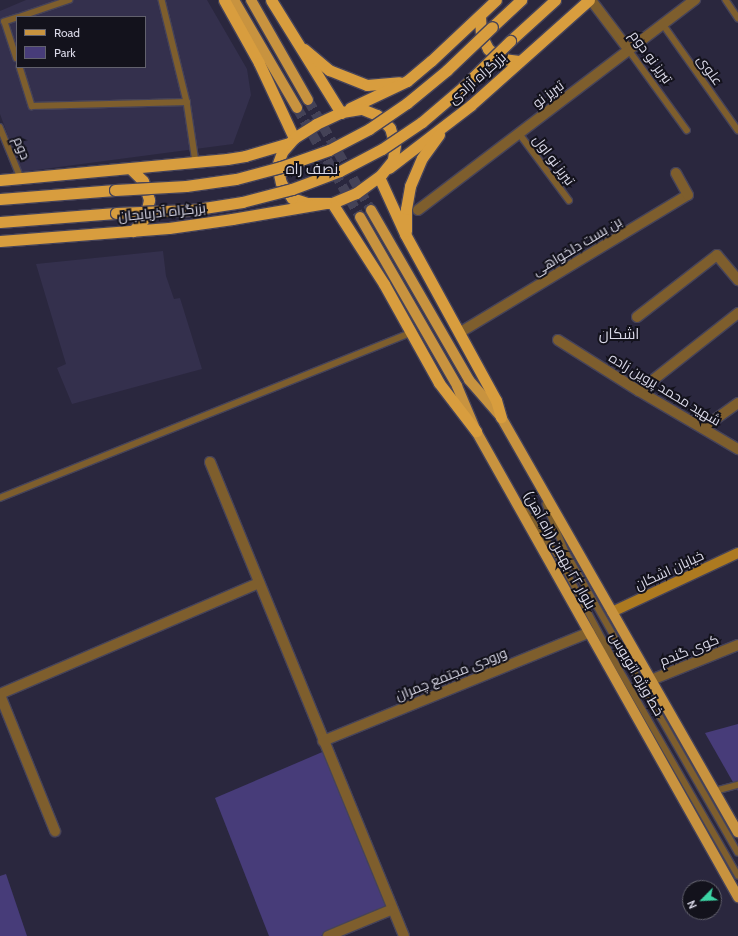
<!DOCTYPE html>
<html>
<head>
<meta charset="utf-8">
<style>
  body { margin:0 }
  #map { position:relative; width:738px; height:936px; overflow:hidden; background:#2a273e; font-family:Cabin,Cairo,sans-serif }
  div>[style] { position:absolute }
  .built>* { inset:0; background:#34304d }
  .green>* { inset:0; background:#473c79 }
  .primary-tunnel>* { height:10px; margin-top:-5px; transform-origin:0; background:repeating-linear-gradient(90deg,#444257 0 10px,transparent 0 15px) }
  .roads { filter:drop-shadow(1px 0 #464359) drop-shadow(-1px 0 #464359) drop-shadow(0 1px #464359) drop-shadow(0 -1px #464359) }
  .service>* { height:5.5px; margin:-2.75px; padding:0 2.75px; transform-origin:2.75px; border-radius:2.75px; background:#7e5e2d }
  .minor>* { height:10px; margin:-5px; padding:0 5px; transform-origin:5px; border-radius:5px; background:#7e5e2d }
  .secondary>* { height:10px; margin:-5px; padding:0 5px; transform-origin:5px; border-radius:5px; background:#ad7a20 }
  .primary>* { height:10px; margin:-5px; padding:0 5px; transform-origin:5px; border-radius:5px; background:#c8933f }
  .trunk>* { height:11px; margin:-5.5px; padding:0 5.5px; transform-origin:5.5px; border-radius:5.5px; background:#d89d3e }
  .bridges { filter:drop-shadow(1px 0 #464359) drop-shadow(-1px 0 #464359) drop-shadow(0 1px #464359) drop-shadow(0 -1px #464359) }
  .trunk-bridge>* { height:11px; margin:-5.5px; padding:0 5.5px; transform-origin:5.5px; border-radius:5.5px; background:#d89d3e }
  span { translate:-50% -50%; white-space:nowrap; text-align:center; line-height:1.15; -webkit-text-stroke:4px #13121c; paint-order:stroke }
  .street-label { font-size:14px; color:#d9d8e7 }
  .neighbourhood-label { font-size:15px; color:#d9d8e7 }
  .legend { position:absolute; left:16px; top:16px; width:130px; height:52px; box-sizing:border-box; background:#13121c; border:1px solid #62616d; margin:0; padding:5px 7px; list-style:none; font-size:12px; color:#d9d8e7 }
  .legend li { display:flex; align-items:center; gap:8px; height:20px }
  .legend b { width:20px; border:1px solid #62616d }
  .north { position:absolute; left:682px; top:880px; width:40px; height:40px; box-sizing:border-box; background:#13121c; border:1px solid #62616d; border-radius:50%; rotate:246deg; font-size:11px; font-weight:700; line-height:16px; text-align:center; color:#d9d8e7 }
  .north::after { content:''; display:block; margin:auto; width:14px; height:18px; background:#3cd4a4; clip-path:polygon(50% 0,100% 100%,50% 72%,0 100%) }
</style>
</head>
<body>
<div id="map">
  <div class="built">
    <div style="clip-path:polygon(evenodd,26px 0,207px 0,247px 69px,251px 95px,233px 144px,21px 172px,0 114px,0 11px,26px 0,17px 17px,145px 17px,145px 67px,17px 67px,17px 17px)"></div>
    <div style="clip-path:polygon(163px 251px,166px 276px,174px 299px,180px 298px,202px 369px,72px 404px,57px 368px,66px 364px,36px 264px)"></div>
  </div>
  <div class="green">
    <div style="clip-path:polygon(738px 724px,738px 791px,705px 733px)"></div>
    <div style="clip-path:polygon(327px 750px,391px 906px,321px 936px,269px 936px,215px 798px)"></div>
    <div style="clip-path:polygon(6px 874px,27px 936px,0 936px,0 876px)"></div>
  </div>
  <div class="primary-tunnel">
    <div style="left:308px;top:100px;width:127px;rotate:60.2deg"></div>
    <div style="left:297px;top:108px;width:126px;rotate:60deg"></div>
  </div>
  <div class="roads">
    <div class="service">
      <div style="left:162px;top:0;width:105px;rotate:76.2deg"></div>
      <div style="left:187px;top:102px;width:61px;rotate:81.5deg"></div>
      <div style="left:726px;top:0;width:22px;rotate:56deg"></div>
      <div style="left:19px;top:17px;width:53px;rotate:-18.8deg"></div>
      <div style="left:17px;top:18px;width:13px;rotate:162deg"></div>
      <div style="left:5px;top:22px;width:38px;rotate:72deg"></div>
      <div style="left:663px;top:24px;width:130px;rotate:54.7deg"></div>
      <div style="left:629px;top:50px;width:99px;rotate:54.1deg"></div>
      <div style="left:20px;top:67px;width:41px;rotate:72.9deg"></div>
      <div style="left:32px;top:106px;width:155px;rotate:-1.5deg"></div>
      <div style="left:0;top:127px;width:55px;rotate:67.6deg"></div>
      <div style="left:519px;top:133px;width:84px;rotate:53.3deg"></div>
      <div style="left:0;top:498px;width:443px;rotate:-21.9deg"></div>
      <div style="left:546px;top:504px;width:52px;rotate:67.4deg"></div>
      <div style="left:566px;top:552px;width:346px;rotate:60.2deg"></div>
      <div style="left:525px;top:510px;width:58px;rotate:54.1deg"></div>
      <div style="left:559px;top:557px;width:104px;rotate:62deg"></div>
      <div style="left:608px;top:649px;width:261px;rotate:60.1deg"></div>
      <div style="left:715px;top:791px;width:24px;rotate:-15deg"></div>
    </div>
    <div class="minor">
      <div style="left:591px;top:0;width:63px;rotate:52.8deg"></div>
      <div style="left:418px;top:210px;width:348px;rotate:-37.2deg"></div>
      <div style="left:637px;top:317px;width:101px;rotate:-37.8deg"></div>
      <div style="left:717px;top:255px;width:33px;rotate:50deg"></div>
      <div style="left:459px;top:333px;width:267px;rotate:-31.1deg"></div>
      <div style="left:688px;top:195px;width:25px;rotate:-119deg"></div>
      <div style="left:558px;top:340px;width:96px;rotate:32.2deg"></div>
      <div style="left:639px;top:391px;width:115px;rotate:30.4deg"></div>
      <div style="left:639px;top:391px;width:126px;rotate:-38.2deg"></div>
      <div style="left:703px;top:428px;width:43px;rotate:-35.5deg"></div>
      <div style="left:210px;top:462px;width:512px;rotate:67.74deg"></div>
      <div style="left:651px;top:680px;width:94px;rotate:-21.9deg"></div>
      <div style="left:0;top:694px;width:282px;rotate:-23.2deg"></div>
      <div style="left:0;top:695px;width:147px;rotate:68deg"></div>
      <div style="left:323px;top:741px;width:288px;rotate:-22.2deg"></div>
      <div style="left:328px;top:936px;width:70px;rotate:-22.6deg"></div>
    </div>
    <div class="secondary">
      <div style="left:612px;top:612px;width:139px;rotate:-25.1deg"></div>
    </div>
    <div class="primary">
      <div style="left:234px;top:0;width:125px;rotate:59.7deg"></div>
      <div style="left:251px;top:0;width:115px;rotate:60.3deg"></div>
      <div style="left:371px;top:210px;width:196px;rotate:60deg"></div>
      <div style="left:469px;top:380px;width:49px;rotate:49.1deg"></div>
      <div style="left:501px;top:417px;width:478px;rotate:60.3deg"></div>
      <div style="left:360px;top:217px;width:195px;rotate:60.1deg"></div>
      <div style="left:457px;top:386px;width:49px;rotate:67.1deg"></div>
      <div style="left:476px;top:431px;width:535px;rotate:60.65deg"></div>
    </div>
    <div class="trunk">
      <div style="left:224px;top:0;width:72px;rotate:60.9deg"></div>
      <div style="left:259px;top:63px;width:83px;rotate:65deg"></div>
      <div style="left:271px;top:0;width:133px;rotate:58.2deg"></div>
      <div style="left:480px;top:16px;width:19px;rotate:87deg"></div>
      <div style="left:481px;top:35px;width:16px;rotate:63deg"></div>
      <div style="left:488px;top:49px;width:18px;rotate:34deg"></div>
      <div style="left:503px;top:59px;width:16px;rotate:7deg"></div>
      <div style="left:492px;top:27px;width:40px;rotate:-43deg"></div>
      <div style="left:510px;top:41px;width:61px;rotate:-42.3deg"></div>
      <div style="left:304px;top:49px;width:33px;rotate:40deg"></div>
      <div style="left:329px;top:70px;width:41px;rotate:21.5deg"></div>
      <div style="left:367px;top:85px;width:32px;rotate:-5deg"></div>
      <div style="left:350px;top:108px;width:63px;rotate:-25.3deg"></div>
      <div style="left:407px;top:81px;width:31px;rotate:-40deg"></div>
      <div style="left:431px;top:61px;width:89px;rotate:-43.2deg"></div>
      <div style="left:362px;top:109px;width:16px;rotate:22deg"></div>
      <div style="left:377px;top:115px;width:18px;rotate:45deg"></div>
      <div style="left:390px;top:128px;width:18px;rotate:74deg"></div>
      <div style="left:395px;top:145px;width:15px;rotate:98deg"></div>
      <div style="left:393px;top:160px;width:19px;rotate:129deg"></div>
      <div style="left:381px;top:175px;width:31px;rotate:144deg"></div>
      <div style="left:356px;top:193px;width:26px;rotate:157deg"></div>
      <div style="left:332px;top:203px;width:25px;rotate:180deg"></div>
      <div style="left:307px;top:203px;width:16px;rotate:-162deg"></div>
      <div style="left:292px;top:198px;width:19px;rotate:-126deg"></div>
      <div style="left:281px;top:183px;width:17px;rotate:-103deg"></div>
      <div style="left:277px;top:166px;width:15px;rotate:-70deg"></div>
      <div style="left:282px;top:152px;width:18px;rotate:-49deg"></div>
      <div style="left:294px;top:138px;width:26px;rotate:-32deg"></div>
      <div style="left:316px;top:124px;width:29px;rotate:-25deg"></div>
      <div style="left:342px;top:112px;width:20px;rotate:-9deg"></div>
      <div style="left:130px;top:168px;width:18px;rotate:45deg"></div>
      <div style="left:143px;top:181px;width:20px;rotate:72deg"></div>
      <div style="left:149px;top:200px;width:18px;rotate:103deg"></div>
      <div style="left:145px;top:218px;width:18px;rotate:133deg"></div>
      <div style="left:389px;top:168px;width:103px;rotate:-37.5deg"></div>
      <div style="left:471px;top:105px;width:158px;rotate:-41.7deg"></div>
      <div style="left:379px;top:177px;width:63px;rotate:65.5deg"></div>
      <div style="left:405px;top:234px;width:189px;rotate:61.3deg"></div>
      <div style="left:496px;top:400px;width:18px;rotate:74deg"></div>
      <div style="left:0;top:180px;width:228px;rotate:-5.3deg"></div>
      <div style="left:227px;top:159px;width:18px;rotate:-9deg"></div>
      <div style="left:245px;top:156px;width:46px;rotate:-16.5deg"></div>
      <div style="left:0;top:199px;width:115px;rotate:-4.5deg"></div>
      <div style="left:332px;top:203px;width:96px;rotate:57.3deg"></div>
      <div style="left:384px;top:284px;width:113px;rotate:60.9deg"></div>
      <div style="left:439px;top:383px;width:61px;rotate:52.4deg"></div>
      <div style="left:0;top:222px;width:116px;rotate:-4.4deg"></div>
      <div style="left:406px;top:231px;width:22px;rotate:-90deg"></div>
      <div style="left:406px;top:209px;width:23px;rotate:-80deg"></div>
      <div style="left:410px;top:186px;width:30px;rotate:-67deg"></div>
      <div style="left:422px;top:158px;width:29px;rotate:-54deg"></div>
      <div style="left:0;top:241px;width:169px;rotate:-4.4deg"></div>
      <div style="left:169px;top:228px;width:64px;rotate:-8.1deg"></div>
      <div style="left:232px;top:219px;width:95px;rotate:-9.7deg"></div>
    </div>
  </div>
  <div class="bridges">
    <div class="trunk-bridge">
      <div style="left:115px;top:190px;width:71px;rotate:-3.2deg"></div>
      <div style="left:186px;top:186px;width:50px;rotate:-8deg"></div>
      <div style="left:236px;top:179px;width:47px;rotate:-14.9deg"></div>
      <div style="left:281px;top:167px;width:51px;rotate:-19.5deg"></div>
      <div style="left:329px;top:150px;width:45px;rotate:-27.7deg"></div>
      <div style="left:369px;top:129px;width:46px;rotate:-34.4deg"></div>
      <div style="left:407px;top:103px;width:52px;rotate:-39.5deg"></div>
      <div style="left:447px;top:70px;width:62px;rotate:-43.7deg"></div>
      <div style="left:116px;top:213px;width:75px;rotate:-2.3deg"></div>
      <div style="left:191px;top:210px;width:52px;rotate:-8.9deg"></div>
      <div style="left:242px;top:202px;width:52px;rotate:-14.6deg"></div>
      <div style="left:292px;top:189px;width:51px;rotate:-20.6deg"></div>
      <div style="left:340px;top:171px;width:47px;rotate:-27.6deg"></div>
      <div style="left:382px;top:149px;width:48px;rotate:-34deg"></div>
      <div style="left:422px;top:122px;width:54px;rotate:-40.5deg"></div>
      <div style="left:463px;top:87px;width:66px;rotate:-44.4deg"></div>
    </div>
  </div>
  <div class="street-label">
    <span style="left:651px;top:57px;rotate:54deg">تبریز نو دوم</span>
    <span style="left:710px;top:70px;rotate:55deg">علوی</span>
    <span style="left:477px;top:78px;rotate:-41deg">بزرگراه آزادی</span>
    <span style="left:548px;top:94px;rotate:-37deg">تبریز نو</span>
    <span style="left:22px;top:148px;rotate:68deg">دوم</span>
    <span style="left:554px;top:160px;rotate:53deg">تبریز نو اول</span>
    <span style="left:162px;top:212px;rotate:-6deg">بزرگراه آذربایجان</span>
    <span style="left:577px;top:246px;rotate:-31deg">بن بست دلخواهی</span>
    <span style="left:665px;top:389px;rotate:31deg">شهید محمد پروین زاده</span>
    <span style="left:560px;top:550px;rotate:61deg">بلوار ۲۲ بهمن (راه آهن)</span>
    <span style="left:669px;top:570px;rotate:-25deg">خیابان اشکان</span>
    <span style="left:689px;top:650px;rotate:-22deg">کوی گندم</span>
    <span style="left:451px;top:674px;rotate:-22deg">ورودی مجتمع چمران</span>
    <span style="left:637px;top:674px;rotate:60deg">خط ویژه اتوبوس</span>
  </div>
  <div class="neighbourhood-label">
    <span style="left:312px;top:170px">نصف راه</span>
    <span style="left:619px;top:335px">اشکان</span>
  </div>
  <ul class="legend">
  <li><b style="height:5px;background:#c8933f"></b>Road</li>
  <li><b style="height:11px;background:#473c79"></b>Park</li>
  </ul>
  <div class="north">N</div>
</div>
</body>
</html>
